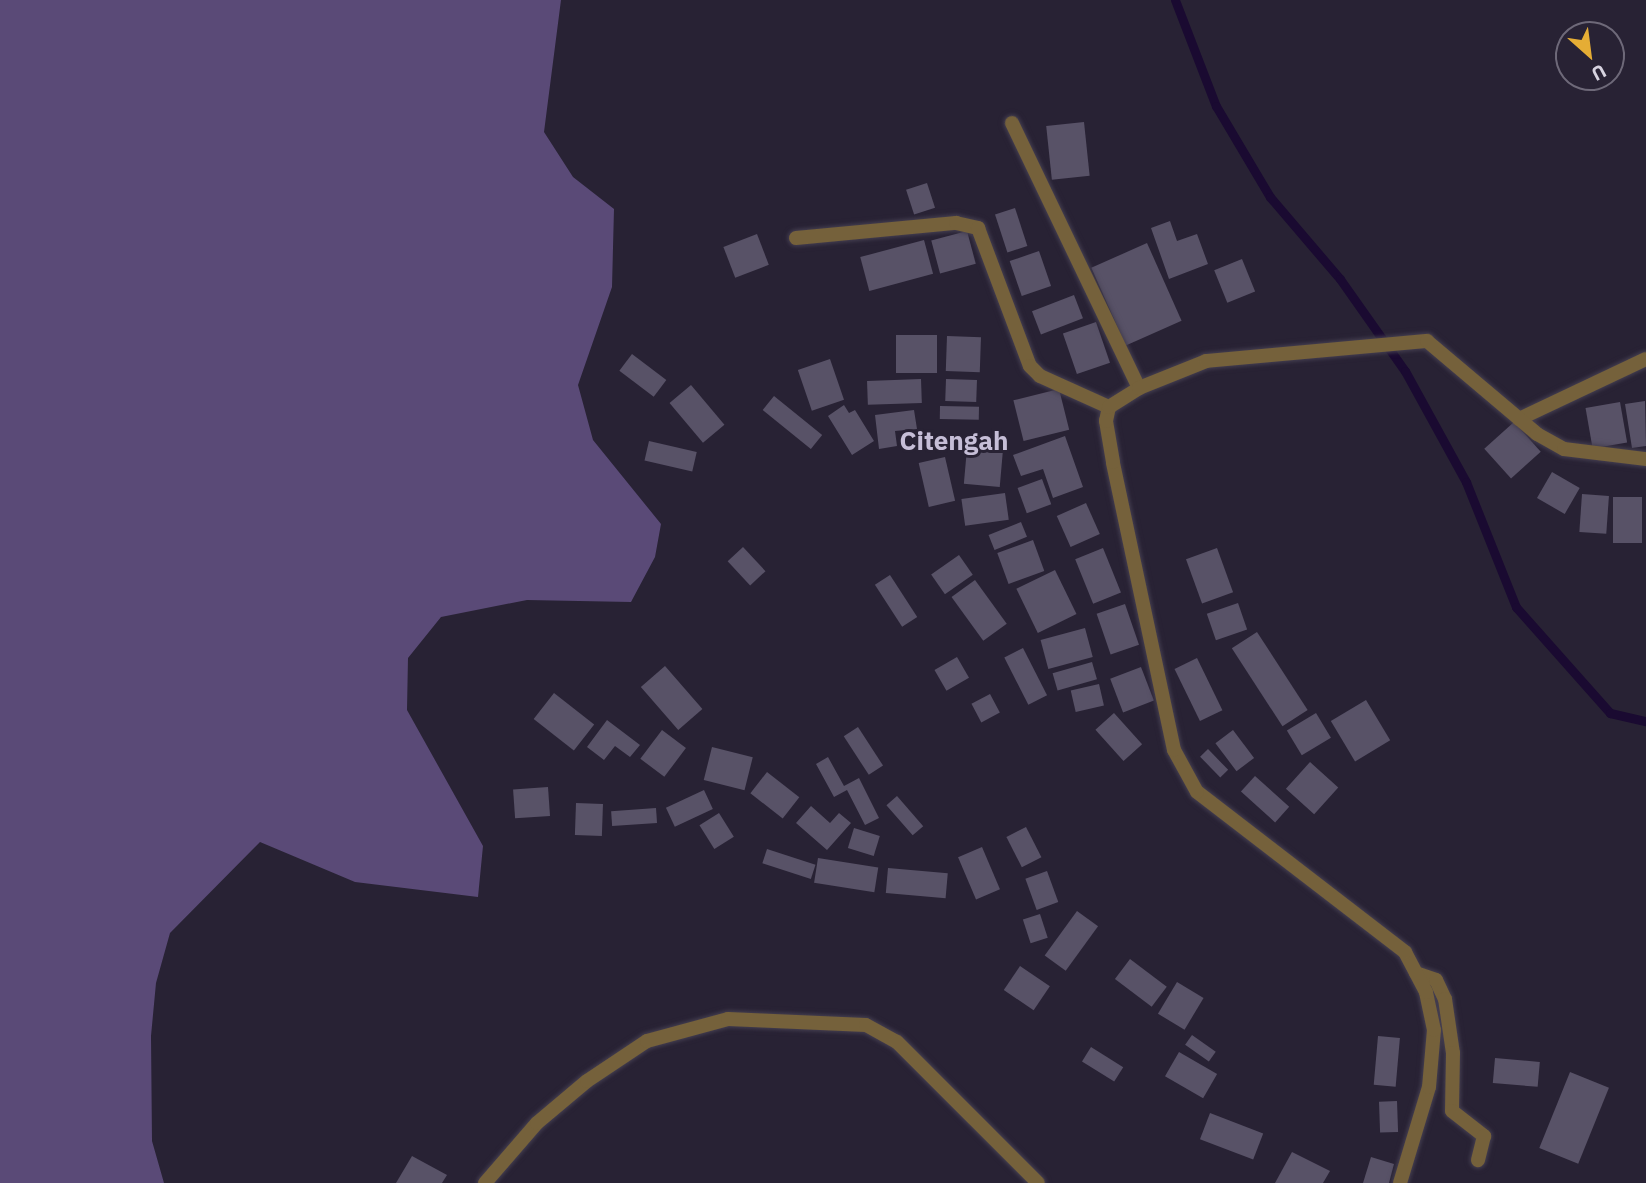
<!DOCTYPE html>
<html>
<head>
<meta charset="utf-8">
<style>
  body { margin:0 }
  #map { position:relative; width:1646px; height:1183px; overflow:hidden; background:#282234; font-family:"IBM Plex Sans",sans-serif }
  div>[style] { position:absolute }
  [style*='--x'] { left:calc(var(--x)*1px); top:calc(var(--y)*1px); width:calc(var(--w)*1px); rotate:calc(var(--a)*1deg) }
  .forest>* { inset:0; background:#5a4a77 }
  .stream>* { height:9px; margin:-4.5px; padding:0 4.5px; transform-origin:4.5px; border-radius:4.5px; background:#1a0a31 }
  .building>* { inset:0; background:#585267; transform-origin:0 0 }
  .roads { filter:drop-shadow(0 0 2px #443e50) drop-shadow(0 0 2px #443e50) }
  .minor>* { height:14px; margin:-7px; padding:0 7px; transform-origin:7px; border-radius:7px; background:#75613b }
  .tertiary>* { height:14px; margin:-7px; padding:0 7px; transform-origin:7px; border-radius:7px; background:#75613b }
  span { translate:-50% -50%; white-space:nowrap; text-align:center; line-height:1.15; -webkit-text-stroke:6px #282234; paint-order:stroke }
  .quarter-label { font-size:26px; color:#c6bed7; font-weight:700 }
  .north { position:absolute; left:1555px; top:21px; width:70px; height:70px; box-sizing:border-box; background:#282234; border:2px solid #6e6979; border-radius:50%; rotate:152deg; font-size:19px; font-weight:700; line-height:28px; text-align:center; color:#d7d3e0 }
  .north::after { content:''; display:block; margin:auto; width:24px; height:32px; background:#e5ad35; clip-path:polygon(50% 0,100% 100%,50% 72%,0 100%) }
</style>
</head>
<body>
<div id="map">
  <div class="forest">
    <i style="clip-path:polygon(0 0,561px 0,544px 132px,573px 177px,614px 209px,612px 287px,578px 385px,593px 440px,661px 524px,655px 557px,631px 602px,527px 600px,441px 617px,408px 658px,407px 710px,483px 846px,478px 897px,355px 882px,260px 842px,170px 933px,156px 983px,151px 1036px,152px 1141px,164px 1183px,0 1183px)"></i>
  </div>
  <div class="stream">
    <i style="--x:1175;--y:0;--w:114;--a:68.9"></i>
    <i style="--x:1216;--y:106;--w:106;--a:59.3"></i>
    <i style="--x:1270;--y:197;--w:108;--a:49.5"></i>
    <i style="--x:1340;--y:279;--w:113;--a:54.8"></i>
    <i style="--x:1405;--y:371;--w:127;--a:61.2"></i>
    <i style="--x:1466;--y:482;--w:135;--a:68.2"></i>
    <i style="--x:1516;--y:607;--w:142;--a:48.4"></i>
    <i style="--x:1610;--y:713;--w:37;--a:13"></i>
  </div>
  <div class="building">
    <i style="left:1084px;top:122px;width:54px;height:38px;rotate:84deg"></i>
    <i style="left:927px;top:183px;width:26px;height:22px;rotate:72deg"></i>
    <i style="left:1015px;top:208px;width:40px;height:21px;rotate:72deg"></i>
    <i style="clip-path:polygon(1170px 221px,1177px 241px,1197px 234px,1208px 264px,1169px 279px,1151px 228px)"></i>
    <i style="left:967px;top:231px;width:34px;height:37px;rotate:75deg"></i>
    <i style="left:757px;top:234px;width:33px;height:36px;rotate:69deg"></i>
    <i style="left:924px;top:240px;width:35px;height:66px;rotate:75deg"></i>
    <i style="left:1147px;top:243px;width:85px;height:61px;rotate:66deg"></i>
    <i style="left:1039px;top:251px;width:37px;height:31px;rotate:71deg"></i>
    <i style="left:1242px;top:259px;width:35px;height:30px;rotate:68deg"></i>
    <i style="left:1074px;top:295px;width:25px;height:45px;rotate:69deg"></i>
    <i style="left:1096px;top:322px;width:43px;height:35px;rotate:71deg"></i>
    <i style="left:937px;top:335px;width:38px;height:41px;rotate:90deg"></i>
    <i style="left:947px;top:336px;width:34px;height:35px;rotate:2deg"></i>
    <i style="left:632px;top:354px;width:43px;height:21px;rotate:37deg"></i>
    <i style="left:830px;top:359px;width:43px;height:34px;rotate:71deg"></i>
    <i style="left:921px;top:379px;width:24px;height:54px;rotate:88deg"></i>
    <i style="left:946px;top:379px;width:31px;height:22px;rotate:2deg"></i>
    <i style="left:691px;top:385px;width:52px;height:28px;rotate:50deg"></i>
    <i style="left:1059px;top:389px;width:42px;height:47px;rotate:76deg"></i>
    <i style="left:774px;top:396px;width:62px;height:18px;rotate:39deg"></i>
    <i style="clip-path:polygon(1645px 401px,1646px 446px,1632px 448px,1625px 404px)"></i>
    <i style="left:1620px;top:402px;width:41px;height:35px;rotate:80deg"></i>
    <i style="clip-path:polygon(844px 405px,849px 413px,855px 410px,874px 441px,852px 455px,828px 416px)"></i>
    <i style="left:940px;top:406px;width:39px;height:13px;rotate:1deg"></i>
    <i style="clip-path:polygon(914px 410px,917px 429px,895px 431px,897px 446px,879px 449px,875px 415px)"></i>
    <i style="left:1514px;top:422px;width:40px;height:40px;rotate:48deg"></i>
    <i style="clip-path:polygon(1065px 436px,1083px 487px,1053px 498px,1043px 469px,1021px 476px,1013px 455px)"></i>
    <i style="left:649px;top:441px;width:49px;height:20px;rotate:13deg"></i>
    <i style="left:967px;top:448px;width:36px;height:36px;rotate:5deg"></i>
    <i style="left:945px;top:457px;width:45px;height:27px;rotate:77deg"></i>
    <i style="left:1552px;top:472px;width:32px;height:30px;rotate:30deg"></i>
    <i style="left:1042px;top:479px;width:27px;height:26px;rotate:70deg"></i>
    <i style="left:1005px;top:493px;width:27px;height:44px;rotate:82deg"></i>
    <i style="left:1582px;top:494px;width:27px;height:38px;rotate:4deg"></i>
    <i style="left:1613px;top:497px;width:29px;height:46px"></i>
    <i style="left:1086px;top:503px;width:34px;height:32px;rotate:66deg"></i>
    <i style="left:1021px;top:522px;width:16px;height:35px;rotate:68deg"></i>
    <i style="left:1033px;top:540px;width:33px;height:38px;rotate:70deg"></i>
    <i style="left:743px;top:547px;width:33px;height:21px;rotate:47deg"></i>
    <i style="left:1103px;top:548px;width:48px;height:30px;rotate:68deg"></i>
    <i style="left:1217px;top:548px;width:47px;height:33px;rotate:70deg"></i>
    <i style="left:959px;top:555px;width:24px;height:34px;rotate:55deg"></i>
    <i style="left:1055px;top:570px;width:49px;height:43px;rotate:64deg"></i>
    <i style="left:890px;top:575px;width:50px;height:18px;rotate:57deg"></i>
    <i style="left:975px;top:580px;width:54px;height:29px;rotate:54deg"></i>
    <i style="left:1238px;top:603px;width:28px;height:33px;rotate:71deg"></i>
    <i style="left:1125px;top:604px;width:43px;height:30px;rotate:71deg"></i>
    <i style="left:1085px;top:628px;width:30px;height:46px;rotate:75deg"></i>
    <i style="left:1257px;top:632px;width:93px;height:30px;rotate:57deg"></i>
    <i style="left:1023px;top:648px;width:53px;height:21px;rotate:63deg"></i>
    <i style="left:957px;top:657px;width:24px;height:26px;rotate:60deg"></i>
    <i style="left:1197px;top:658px;width:58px;height:25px;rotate:64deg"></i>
    <i style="left:1092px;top:662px;width:18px;height:41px;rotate:74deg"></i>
    <i style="left:665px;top:666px;width:57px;height:32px;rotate:49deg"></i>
    <i style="left:1141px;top:667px;width:36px;height:33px;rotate:69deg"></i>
    <i style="left:1099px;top:684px;width:22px;height:29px;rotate:77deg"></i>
    <i style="left:554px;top:693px;width:51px;height:33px;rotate:38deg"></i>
    <i style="left:990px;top:694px;width:21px;height:21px;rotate:62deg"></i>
    <i style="left:1366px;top:700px;width:47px;height:41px;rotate:59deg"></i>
    <i style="left:1114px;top:713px;width:42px;height:25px;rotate:48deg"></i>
    <i style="left:1316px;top:713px;width:29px;height:34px;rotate:59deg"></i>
    <i style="clip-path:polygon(607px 720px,640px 745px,630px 757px,615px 746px,604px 760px,587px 747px)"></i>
    <i style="left:858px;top:727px;width:46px;height:17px;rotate:57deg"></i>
    <i style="left:662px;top:730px;width:30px;height:36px;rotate:37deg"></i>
    <i style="left:1233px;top:730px;width:35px;height:22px;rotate:53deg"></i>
    <i style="left:712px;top:747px;width:42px;height:34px;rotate:14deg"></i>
    <i style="left:1208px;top:749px;width:29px;height:11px;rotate:46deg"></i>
    <i style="clip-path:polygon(828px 757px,844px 786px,859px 778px,879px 818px,865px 825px,847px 790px,834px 797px,816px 764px)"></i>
    <i style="left:1310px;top:762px;width:38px;height:36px;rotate:42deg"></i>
    <i style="left:767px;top:772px;width:41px;height:27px;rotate:38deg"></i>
    <i style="left:1255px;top:776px;width:46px;height:21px;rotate:42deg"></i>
    <i style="left:548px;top:787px;width:29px;height:35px;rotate:86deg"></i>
    <i style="left:704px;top:790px;width:21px;height:42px;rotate:65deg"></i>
    <i style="left:897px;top:796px;width:40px;height:14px;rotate:49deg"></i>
    <i style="left:576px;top:803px;width:27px;height:32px;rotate:2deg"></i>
    <i style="clip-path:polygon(811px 806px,830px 823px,839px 813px,851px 823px,827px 850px,796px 823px)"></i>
    <i style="left:656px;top:808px;width:15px;height:45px;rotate:86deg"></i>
    <i style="left:719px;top:813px;width:28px;height:23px;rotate:58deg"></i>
    <i style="left:1026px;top:827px;width:34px;height:22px;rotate:63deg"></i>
    <i style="left:854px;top:828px;width:27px;height:21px;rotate:17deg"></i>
    <i style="left:982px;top:847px;width:46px;height:26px;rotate:67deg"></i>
    <i style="left:767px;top:849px;width:51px;height:15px;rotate:18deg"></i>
    <i style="left:818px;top:858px;width:61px;height:25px;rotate:9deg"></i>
    <i style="left:888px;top:868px;width:60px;height:25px;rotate:5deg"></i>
    <i style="left:1047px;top:871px;width:33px;height:23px;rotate:70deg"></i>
    <i style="left:1077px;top:911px;width:26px;height:55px;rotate:36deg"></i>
    <i style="left:1040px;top:914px;width:25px;height:18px;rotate:72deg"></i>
    <i style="left:1130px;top:959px;width:46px;height:25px;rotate:37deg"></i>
    <i style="left:1020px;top:966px;width:36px;height:29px;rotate:34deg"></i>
    <i style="left:1177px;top:982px;width:31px;height:37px;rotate:31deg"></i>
    <i style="left:1192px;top:1035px;width:29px;height:12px;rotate:35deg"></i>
    <i style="left:1378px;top:1036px;width:22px;height:49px;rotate:5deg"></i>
    <i style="left:1091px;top:1047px;width:38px;height:17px;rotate:32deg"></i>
    <i style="left:1179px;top:1052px;width:44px;height:28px;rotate:30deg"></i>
    <i style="left:1495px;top:1058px;width:45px;height:25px;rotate:5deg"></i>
    <i style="left:1570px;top:1072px;width:42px;height:82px;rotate:22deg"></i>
    <i style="left:1397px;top:1101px;width:31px;height:18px;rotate:88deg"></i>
    <i style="left:1210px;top:1113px;width:57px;height:28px;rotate:21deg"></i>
    <i style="clip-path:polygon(1292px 1152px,1330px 1171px,1323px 1183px,1275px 1183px)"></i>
    <i style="clip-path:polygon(412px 1156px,447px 1175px,442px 1183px,396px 1183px)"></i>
    <i style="clip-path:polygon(1371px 1157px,1394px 1164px,1389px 1183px,1363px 1183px)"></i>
  </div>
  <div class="roads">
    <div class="minor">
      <i style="--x:1012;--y:123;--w:294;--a:64.4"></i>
      <i style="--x:796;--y:238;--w:161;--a:-5.4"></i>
      <i style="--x:956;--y:223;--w:23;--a:13"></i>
      <i style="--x:978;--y:228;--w:147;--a:69.4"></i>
      <i style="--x:1030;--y:366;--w:14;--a:45"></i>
      <i style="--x:1040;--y:376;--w:76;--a:24.2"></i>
      <i style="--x:1519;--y:419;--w:140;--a:-25.3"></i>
      <i style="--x:1416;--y:973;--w:21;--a:19"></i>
      <i style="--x:1436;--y:980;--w:21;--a:65"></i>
      <i style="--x:1445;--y:999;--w:55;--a:81.6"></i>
      <i style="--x:1453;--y:1053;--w:58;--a:91"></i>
      <i style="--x:1452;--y:1111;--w:41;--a:38"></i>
      <i style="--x:1484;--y:1136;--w:25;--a:104"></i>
    </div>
    <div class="tertiary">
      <i style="--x:485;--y:1183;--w:79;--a:-49.1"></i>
      <i style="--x:537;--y:1123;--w:65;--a:-40"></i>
      <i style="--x:587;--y:1081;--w:72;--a:-33.7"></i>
      <i style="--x:647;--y:1041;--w:84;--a:-15.2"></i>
      <i style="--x:728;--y:1019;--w:138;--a:2.5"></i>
      <i style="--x:866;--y:1025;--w:35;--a:29"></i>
      <i style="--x:897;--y:1042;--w:199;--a:45"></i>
      <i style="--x:1400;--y:1183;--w:100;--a:-73.2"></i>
      <i style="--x:1429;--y:1087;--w:57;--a:-85"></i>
      <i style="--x:1434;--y:1030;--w:39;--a:-102"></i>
      <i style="--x:1426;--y:992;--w:45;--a:-117.7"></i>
      <i style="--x:1405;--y:952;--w:262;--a:-142.4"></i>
      <i style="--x:1197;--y:792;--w:48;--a:-118.7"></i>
      <i style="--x:1174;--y:750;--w:294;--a:-102"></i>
      <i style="--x:1113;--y:462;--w:42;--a:-99.7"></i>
      <i style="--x:1106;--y:421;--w:14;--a:-78"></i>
      <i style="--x:1109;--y:407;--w:36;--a:-32"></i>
      <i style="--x:1139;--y:388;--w:72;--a:-21.9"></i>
      <i style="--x:1206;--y:361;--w:222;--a:-5.2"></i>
      <i style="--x:1427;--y:341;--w:144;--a:40.2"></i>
      <i style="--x:1537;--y:434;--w:31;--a:29"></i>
      <i style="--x:1564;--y:449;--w:83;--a:7"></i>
    </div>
  </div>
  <div class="quarter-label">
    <span style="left:954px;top:441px">Citengah</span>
  </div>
  <div class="north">U</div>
</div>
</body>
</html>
